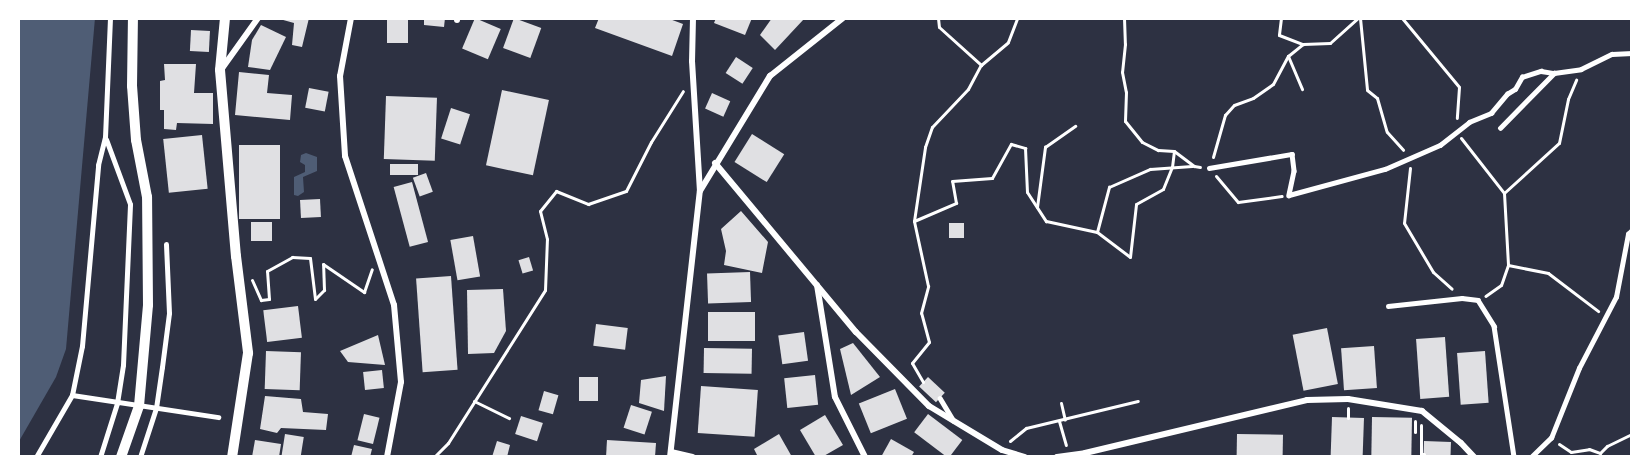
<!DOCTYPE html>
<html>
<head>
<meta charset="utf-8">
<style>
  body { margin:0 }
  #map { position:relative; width:1650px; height:475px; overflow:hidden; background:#2d3142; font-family:"Golos Text",sans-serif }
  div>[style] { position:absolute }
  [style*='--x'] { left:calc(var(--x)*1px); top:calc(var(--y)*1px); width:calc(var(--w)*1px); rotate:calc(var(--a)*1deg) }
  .water>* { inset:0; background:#4f5d75 }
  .building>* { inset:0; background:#e0e0e3; transform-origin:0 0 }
  .path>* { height:3px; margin:-1.5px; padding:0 1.5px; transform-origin:1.5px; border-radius:1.5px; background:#fff }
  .service>* { height:4.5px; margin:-2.25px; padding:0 2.25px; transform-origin:2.25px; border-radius:2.25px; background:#fff }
  .pedestrian>* { height:5px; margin:-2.5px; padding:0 2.5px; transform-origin:2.5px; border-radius:2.5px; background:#fff }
  .minor>* { height:6px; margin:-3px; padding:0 3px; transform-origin:3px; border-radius:3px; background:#fff }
  .tertiary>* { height:10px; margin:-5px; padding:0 5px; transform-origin:5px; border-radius:5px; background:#fff }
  span { translate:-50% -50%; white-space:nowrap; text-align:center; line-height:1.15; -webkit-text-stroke:6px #fff; paint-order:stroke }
  .frame { position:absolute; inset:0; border:20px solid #fff; pointer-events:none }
</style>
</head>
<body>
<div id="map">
  <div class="water">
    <i style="clip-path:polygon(18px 18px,95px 18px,66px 349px,56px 377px,18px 443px)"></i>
    <i style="clip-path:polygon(306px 153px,317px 157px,317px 171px,303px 177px,304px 192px,298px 196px,294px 195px,294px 177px,305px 172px,305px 165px,300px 162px,301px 155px)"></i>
  </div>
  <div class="building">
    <i style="clip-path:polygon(276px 18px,309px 18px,302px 47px,292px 45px,294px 23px)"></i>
    <i style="left:387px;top:18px;width:21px;height:25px"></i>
    <i style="clip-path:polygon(424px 18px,445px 18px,444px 27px,424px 25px)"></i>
    <i style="left:475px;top:18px;width:28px;height:33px;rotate:23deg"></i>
    <i style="left:514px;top:18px;width:29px;height:32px;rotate:20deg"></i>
    <i style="clip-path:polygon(599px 18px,667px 18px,683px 24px,672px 56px,595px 28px)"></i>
    <i style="clip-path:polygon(716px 18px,752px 18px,745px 35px,714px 23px)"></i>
    <i style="clip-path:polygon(772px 18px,802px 18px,804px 19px,775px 50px,760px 35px)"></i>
    <i style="clip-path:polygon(261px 25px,286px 37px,270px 70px,248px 67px,252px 40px)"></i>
    <i style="left:191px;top:30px;width:19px;height:21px;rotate:3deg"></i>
    <i style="left:736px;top:57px;width:20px;height:19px;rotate:33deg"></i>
    <i style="clip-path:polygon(164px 64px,196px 64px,194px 93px,213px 93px,213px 124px,177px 123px,176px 130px,164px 129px,164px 110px,160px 110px,160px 81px,165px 80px)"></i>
    <i style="clip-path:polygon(239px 72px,269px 75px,267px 93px,292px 95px,290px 120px,235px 115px)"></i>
    <i style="left:309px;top:88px;width:20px;height:20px;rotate:11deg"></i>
    <i style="left:502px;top:90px;width:48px;height:77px;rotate:12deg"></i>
    <i style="left:712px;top:93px;width:20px;height:17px;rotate:24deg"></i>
    <i style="left:386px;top:96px;width:51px;height:63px;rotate:2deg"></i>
    <i style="left:451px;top:108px;width:20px;height:32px;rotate:18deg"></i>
    <i style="left:752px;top:134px;width:38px;height:33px;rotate:32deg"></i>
    <i style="left:202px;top:135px;width:54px;height:39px;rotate:84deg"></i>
    <i style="left:239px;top:145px;width:41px;height:74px"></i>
    <i style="left:418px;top:164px;width:11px;height:28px;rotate:90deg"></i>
    <i style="left:426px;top:173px;width:20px;height:14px;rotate:70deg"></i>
    <i style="left:412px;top:182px;width:62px;height:19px;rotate:75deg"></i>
    <i style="left:320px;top:199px;width:18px;height:20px;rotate:87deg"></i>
    <i style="clip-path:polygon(741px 211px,768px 242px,762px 273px,724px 265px,726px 251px,721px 229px)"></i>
    <i style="left:272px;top:222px;width:19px;height:21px;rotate:90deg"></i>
    <i style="left:949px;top:223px;width:15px;height:15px"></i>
    <i style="left:473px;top:236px;width:41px;height:23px;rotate:80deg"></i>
    <i style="left:529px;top:257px;width:14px;height:11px;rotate:73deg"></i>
    <i style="left:750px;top:272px;width:30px;height:43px;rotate:88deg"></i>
    <i style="left:451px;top:276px;width:94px;height:35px;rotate:86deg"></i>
    <i style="clip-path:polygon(503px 289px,506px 331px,494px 353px,468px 354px,467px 290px)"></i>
    <i style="left:298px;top:306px;width:32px;height:35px;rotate:83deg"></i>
    <i style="left:708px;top:312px;width:47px;height:29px"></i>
    <i style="left:596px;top:324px;width:32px;height:22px;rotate:7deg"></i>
    <i style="left:1327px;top:328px;width:57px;height:35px;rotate:79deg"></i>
    <i style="left:804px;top:332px;width:29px;height:26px;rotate:82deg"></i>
    <i style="clip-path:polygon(378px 335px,385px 365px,348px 362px,340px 351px)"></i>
    <i style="left:1445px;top:337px;width:60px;height:29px;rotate:86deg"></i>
    <i style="clip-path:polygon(853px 343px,880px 377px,851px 395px,840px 349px)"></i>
    <i style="left:1374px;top:346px;width:42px;height:33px;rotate:86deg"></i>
    <i style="left:704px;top:348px;width:48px;height:25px;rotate:1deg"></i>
    <i style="left:266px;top:351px;width:35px;height:38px;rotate:2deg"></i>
    <i style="left:1485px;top:351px;width:52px;height:28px;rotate:86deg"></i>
    <i style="left:382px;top:370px;width:18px;height:19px;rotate:84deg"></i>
    <i style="left:815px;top:375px;width:30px;height:31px;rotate:84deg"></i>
    <i style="clip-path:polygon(666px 376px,664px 411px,639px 403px,641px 380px)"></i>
    <i style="left:598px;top:377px;width:24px;height:19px;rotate:90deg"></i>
    <i style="left:928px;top:377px;width:23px;height:13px;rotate:43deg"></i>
    <i style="left:701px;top:386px;width:57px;height:47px;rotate:4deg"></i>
    <i style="left:895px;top:389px;width:32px;height:39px;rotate:68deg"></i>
    <i style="left:544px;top:391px;width:15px;height:20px;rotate:16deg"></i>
    <i style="clip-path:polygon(265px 396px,301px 399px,303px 412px,328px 414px,326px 430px,281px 428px,277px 433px,260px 429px)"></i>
    <i style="left:631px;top:405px;width:22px;height:24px;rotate:18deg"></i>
    <i style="left:364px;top:414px;width:16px;height:27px;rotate:14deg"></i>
    <i style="left:928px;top:414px;width:43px;height:23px;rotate:37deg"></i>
    <i style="clip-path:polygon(825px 415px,843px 445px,822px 457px,816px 457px,800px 430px)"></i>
    <i style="left:521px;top:416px;width:23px;height:19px;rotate:18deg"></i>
    <i style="left:1332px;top:417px;width:32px;height:40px;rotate:2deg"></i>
    <i style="left:1372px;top:417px;width:40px;height:40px;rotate:1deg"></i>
    <i style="left:285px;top:434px;width:19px;height:22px;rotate:9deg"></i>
    <i style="clip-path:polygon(779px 434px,792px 457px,758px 457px,754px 449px)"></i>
    <i style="left:1237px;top:434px;width:46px;height:23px;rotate:1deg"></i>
    <i style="clip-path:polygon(891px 439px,914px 452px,911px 457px,881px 457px)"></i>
    <i style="clip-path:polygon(255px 440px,281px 444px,279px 457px,252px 457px)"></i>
    <i style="clip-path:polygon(607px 440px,656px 443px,655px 457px,606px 457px)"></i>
    <i style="clip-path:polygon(497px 441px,510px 445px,507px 457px,492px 457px)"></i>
    <i style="left:1424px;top:441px;width:27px;height:16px;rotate:2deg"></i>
    <i style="clip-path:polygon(354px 445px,372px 449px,370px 457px,351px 457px)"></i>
  </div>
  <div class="path">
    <i style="--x:938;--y:18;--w:9;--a:84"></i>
    <i style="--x:939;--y:27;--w:57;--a:42.1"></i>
    <i style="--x:1124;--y:18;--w:26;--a:88"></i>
    <i style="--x:1125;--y:44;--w:28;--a:96"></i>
    <i style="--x:1122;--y:72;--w:20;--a:79"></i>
    <i style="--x:1126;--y:92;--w:29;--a:92"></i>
    <i style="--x:1125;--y:121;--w:27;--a:51"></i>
    <i style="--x:1142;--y:142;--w:18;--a:27"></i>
    <i style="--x:1158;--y:150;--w:16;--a:4"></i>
    <i style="--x:1174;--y:151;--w:25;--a:37"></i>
    <i style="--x:1194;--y:166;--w:6;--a:9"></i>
    <i style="--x:1281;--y:18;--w:17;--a:97"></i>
    <i style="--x:1279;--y:35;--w:26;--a:21"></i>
    <i style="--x:1303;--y:44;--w:27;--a:-2"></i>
    <i style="--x:1330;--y:43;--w:38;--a:-42"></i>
    <i style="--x:1360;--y:18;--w:72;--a:84.4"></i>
    <i style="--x:1367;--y:90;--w:13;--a:39"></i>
    <i style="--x:1377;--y:98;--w:35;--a:74"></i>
    <i style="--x:1387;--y:132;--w:24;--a:48"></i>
    <i style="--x:1402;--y:18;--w:89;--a:50.4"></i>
    <i style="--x:1459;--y:87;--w:31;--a:94"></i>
    <i style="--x:1473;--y:18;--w:22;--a:0"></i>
    <i style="--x:1288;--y:56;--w:36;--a:67"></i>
    <i style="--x:1461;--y:138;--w:70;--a:52"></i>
    <i style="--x:1504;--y:193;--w:72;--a:86.8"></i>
    <i style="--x:1508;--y:265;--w:21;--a:109"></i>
    <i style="--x:1501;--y:285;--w:19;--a:145"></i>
    <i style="--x:1213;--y:157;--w:44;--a:-74.1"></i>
    <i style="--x:1225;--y:115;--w:13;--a:-48"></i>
    <i style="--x:1234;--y:105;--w:20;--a:-20"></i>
    <i style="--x:1253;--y:98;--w:24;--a:-35"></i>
    <i style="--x:1273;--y:84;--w:32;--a:-62"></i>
    <i style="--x:1288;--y:56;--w:19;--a:-39"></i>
    <i style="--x:1410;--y:168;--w:55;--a:96.2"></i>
    <i style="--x:1404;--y:223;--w:57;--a:59.4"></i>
    <i style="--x:1433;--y:272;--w:25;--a:42"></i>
    <i style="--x:1216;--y:176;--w:34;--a:50"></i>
    <i style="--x:1238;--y:202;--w:44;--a:-7.8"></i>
    <i style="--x:1504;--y:193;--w:74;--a:-42.3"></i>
    <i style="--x:1559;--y:143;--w:45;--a:-78.4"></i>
    <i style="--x:1568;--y:99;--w:21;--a:-67"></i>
    <i style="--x:1037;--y:207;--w:61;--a:-82.4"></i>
    <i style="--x:1045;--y:147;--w:37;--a:-35"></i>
    <i style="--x:914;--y:221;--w:46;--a:-23.2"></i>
    <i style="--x:956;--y:203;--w:22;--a:-100"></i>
    <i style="--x:952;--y:181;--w:40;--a:-4.3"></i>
    <i style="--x:992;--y:178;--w:39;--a:-61"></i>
    <i style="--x:1011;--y:144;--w:15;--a:16"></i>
    <i style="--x:1025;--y:148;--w:44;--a:87.4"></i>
    <i style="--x:1027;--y:192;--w:35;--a:57"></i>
    <i style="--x:1046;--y:221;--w:52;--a:12.2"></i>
    <i style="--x:1097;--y:232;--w:41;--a:37.1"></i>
    <i style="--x:1130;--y:257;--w:53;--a:-83.5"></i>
    <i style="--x:1136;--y:204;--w:31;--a:-29"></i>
    <i style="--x:1163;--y:189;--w:24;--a:-68"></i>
    <i style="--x:1172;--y:167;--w:16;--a:-83"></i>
    <i style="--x:1097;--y:232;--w:47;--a:-75.1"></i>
    <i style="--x:1109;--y:187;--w:45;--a:-23.7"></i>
    <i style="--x:1150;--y:169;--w:42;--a:-4.1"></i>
    <i style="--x:1508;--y:265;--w:41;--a:11.3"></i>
    <i style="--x:1548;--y:273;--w:63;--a:37.2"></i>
    <i style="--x:252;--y:280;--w:22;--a:66"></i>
    <i style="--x:261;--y:300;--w:8;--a:-7"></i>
    <i style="--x:269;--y:299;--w:28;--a:-94"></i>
    <i style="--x:267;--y:271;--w:29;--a:-29"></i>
    <i style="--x:292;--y:257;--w:18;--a:3"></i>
    <i style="--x:310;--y:258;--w:41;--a:83"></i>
    <i style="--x:315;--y:299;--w:13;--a:-45"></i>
    <i style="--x:324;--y:290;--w:26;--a:-92"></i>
    <i style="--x:323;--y:264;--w:50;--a:34.3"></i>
    <i style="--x:364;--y:292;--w:24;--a:-71"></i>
    <i style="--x:923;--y:382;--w:22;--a:-120"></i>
    <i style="--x:912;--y:363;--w:27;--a:-51"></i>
    <i style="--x:929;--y:342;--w:30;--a:-105"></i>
    <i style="--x:921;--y:313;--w:28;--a:-75"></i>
    <i style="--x:928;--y:286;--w:66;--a:-102.2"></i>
    <i style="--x:914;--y:221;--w:75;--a:-81.5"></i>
    <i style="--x:925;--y:147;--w:21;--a:-71"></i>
    <i style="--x:932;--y:127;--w:52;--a:-46.5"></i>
    <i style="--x:968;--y:89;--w:27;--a:-62"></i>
    <i style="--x:981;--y:65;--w:35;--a:-40"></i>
    <i style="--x:1008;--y:42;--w:26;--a:-69"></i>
    <i style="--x:474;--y:401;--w:39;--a:26"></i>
    <i style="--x:1061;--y:403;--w:17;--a:77"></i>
    <i style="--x:1348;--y:418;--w:10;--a:-90"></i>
    <i style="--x:1059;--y:421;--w:25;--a:74"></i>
    <i style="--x:1421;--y:425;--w:29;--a:90"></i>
    <i style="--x:1421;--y:454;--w:3;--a:0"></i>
    <i style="--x:1415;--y:432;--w:11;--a:-90"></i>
    <i style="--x:1010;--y:441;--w:21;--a:-39"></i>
    <i style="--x:1026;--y:428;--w:115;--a:-13.6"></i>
    <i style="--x:1559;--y:444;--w:14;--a:34"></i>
    <i style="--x:1571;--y:452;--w:18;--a:-9"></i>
    <i style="--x:1589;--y:449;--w:12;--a:20"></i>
    <i style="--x:1600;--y:453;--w:10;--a:-45"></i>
    <i style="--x:1607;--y:446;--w:28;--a:-26"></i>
    <i style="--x:434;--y:457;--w:20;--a:-45"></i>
    <i style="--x:448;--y:443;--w:181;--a:-57.6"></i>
    <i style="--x:545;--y:290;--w:51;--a:-87.8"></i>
    <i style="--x:547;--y:239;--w:29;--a:-104"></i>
    <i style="--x:540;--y:211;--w:26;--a:-51"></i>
    <i style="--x:556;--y:191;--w:35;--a:22"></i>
    <i style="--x:588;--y:204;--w:40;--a:-18.9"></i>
    <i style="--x:626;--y:191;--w:55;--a:-63"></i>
    <i style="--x:651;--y:142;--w:60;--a:-57.9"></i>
  </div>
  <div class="service">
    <i style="--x:1500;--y:128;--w:77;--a:-45.5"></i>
    <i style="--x:1554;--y:73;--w:27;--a:-8"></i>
    <i style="--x:1581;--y:69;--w:34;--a:-26"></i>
    <i style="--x:1612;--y:54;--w:20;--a:-3"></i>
    <i style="--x:1209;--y:168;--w:84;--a:-9.6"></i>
    <i style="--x:1292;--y:154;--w:17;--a:83"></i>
    <i style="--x:1294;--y:171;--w:25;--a:102"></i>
    <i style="--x:1289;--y:195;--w:99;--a:-15.2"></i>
    <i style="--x:1385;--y:169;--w:60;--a:-23.6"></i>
    <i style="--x:1440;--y:145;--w:37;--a:-38"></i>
    <i style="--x:1469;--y:122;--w:24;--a:-22"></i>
    <i style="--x:1491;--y:113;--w:25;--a:-50"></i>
    <i style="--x:1507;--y:94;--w:9;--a:-32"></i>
    <i style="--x:1515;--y:89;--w:14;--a:-60"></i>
    <i style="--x:1522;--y:77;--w:20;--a:-18"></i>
    <i style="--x:1541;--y:71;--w:13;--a:9"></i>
    <i style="--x:1388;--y:306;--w:74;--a:-6.2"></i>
    <i style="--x:1462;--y:298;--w:16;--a:7"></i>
    <i style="--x:1478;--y:300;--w:31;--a:58"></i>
    <i style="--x:1494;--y:326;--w:133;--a:81.3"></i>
    <i style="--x:940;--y:398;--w:26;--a:59"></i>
    <i style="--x:1531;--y:457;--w:28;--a:-44"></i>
    <i style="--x:1551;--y:438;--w:75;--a:-68.2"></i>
    <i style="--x:1579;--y:368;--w:80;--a:-62.5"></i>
    <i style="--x:1616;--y:297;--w:64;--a:-79.2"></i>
    <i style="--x:1628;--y:234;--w:6;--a:-45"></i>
  </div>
  <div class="pedestrian">
    <i style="--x:72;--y:395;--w:148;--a:8.6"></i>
    <i style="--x:36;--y:457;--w:72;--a:-59.9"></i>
    <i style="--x:72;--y:395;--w:50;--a:-78.5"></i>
    <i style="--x:82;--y:346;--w:182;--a:-84.9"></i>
    <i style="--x:98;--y:165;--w:29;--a:-76"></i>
    <i style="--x:105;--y:137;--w:119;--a:-87.6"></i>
    <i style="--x:100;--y:457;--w:57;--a:-72.5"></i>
    <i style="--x:117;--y:403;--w:38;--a:-81"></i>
    <i style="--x:123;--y:365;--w:161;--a:-87.5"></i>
    <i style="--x:130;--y:204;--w:69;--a:-110.3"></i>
    <i style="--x:140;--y:457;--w:52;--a:-71.9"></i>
    <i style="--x:156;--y:408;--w:41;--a:-81.7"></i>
    <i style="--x:162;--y:367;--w:54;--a:-82.6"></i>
    <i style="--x:169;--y:313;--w:69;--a:-92.5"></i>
  </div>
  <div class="minor">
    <i style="--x:351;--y:18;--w:59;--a:100.7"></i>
    <i style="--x:340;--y:76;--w:80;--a:86.4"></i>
    <i style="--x:345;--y:156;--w:157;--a:71.8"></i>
    <i style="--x:394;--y:305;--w:77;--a:84.8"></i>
    <i style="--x:401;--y:382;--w:76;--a:100.6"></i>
    <i style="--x:693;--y:18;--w:43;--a:91.3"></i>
    <i style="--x:692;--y:61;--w:129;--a:86.5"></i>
    <i style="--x:457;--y:20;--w:2;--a:-90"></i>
    <i style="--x:223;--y:67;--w:60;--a:-54.5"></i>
    <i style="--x:715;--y:163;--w:220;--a:50.2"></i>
    <i style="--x:856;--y:332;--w:104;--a:45.4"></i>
    <i style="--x:929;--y:406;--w:85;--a:31.1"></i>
    <i style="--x:1002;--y:450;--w:24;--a:17"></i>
    <i style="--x:817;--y:285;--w:113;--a:80.9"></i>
    <i style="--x:835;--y:397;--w:67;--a:63.4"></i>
    <i style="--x:671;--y:452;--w:22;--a:13"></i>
    <i style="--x:670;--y:457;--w:268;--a:-83.6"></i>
    <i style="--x:700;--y:191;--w:135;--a:-58.7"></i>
    <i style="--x:770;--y:76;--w:93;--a:-38.5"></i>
    <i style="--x:1057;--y:457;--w:28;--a:-8"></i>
    <i style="--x:1085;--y:453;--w:228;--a:-13.4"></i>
    <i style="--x:1307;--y:400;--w:41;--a:-1.4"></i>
    <i style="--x:1348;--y:399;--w:75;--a:9.2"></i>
    <i style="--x:1422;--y:411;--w:50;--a:39.4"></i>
    <i style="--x:1461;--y:443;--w:19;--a:47"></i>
  </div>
  <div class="tertiary">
    <i style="--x:225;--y:18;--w:52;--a:95.5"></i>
    <i style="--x:220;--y:70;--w:187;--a:85.1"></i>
    <i style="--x:236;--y:256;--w:98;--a:82.9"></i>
    <i style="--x:248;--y:353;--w:105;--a:98.7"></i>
    <i style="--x:121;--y:457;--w:54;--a:-70.6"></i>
    <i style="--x:139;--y:406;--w:101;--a:-84.9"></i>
    <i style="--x:148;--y:305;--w:108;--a:-90.5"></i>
    <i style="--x:147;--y:197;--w:58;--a:-100.9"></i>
    <i style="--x:136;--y:140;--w:54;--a:-94.2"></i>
    <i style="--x:132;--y:86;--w:68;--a:-89.2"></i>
  </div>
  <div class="frame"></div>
</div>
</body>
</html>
